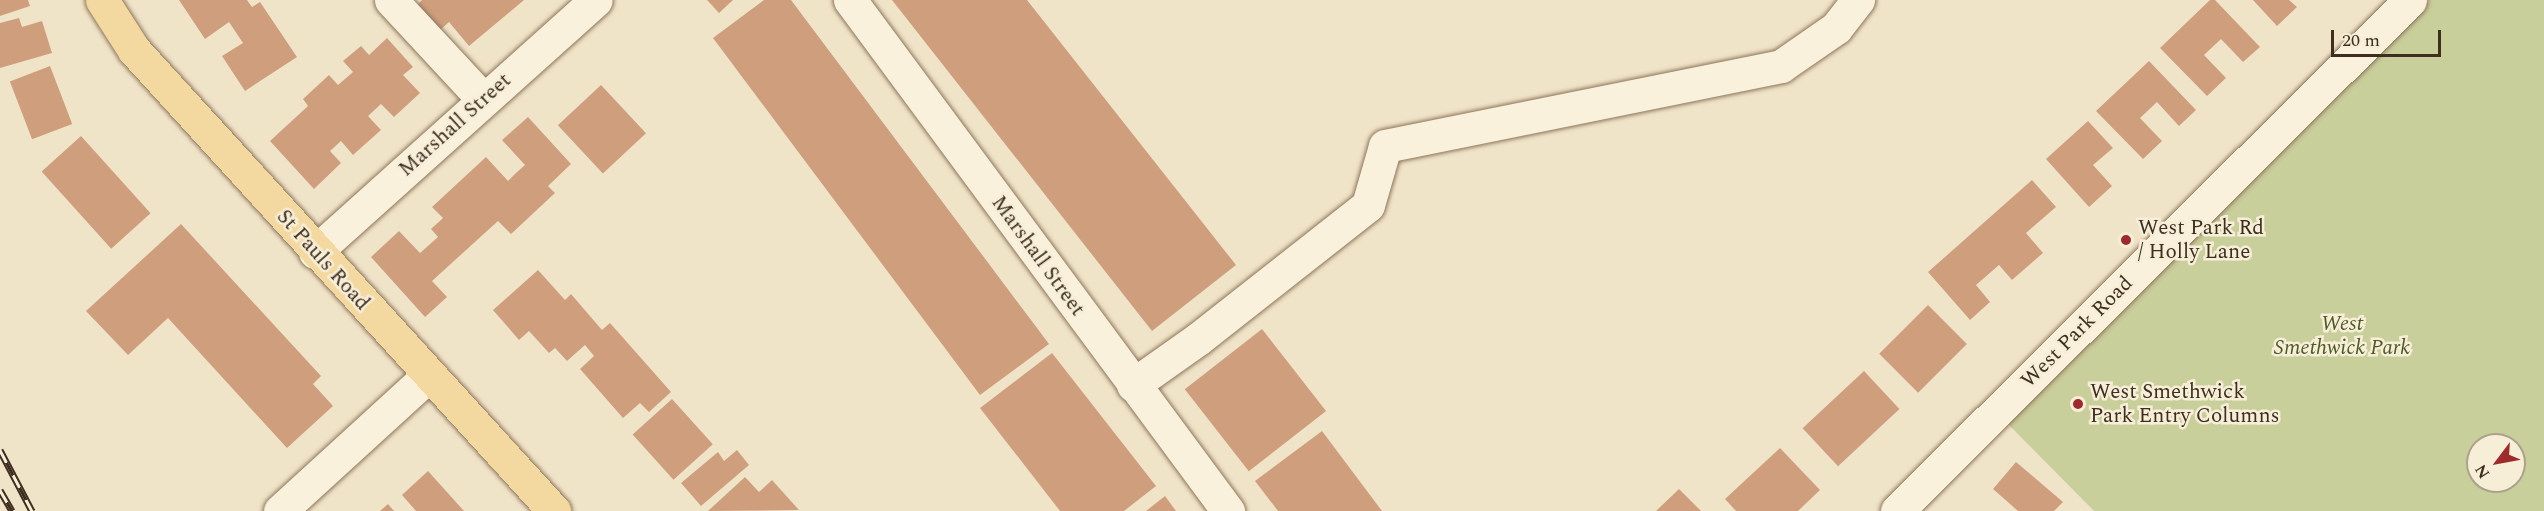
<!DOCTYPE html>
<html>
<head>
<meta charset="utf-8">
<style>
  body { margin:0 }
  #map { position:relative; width:2544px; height:511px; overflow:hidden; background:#f0e4c8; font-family:Spectral,serif }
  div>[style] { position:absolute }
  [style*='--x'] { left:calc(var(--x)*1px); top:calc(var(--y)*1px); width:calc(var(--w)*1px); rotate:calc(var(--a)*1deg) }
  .green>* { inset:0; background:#c9cf9b }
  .building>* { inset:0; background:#cf9f7d; transform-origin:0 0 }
  .roads { filter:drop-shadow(0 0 2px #8d765c) drop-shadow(0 0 2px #8d765c) }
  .minor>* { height:33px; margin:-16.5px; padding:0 16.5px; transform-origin:16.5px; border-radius:16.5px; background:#faf1dc }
  .major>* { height:33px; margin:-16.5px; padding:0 16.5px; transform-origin:16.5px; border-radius:16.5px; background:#f3d9a0 }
  .rail>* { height:7px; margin-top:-3.5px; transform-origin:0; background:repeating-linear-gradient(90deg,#f7eed8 0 14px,#3d2e20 0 28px); box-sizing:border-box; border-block:2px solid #3d2e20 }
  .dots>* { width:16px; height:16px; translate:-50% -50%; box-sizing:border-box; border:3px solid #f7eed8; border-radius:50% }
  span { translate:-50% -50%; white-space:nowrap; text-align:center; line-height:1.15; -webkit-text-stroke:5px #f7eed8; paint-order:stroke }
  .street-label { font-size:21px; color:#3d2e20 }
  .poi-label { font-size:21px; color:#3d2e20 }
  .left { translate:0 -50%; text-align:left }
  .park-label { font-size:21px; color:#4d5a26; font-style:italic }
  .north { position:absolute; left:2466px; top:433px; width:60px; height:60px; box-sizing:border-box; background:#f7eed8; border:2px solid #ada18e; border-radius:50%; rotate:238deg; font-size:16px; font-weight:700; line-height:24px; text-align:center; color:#3d2e20 }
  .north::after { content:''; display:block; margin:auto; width:21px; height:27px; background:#9e2a2b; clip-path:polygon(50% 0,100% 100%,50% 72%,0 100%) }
  .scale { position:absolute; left:2331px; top:30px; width:110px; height:27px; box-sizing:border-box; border:3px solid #3d2e20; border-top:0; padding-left:8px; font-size:18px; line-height:21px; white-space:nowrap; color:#3d2e20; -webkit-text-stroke:4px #f7eed8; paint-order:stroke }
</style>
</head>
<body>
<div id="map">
  <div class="green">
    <i style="clip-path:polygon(evenodd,2429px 0,2544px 0,2544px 511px,2094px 511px,2007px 423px,2429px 0,2478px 445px,2514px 445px,2514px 481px,2478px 481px,2478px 445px)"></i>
  </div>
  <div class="building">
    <i style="clip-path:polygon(0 0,28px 0,30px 6px,0 16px)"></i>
    <i style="clip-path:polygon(179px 0,247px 0,252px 7px,260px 2px,297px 57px,245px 91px,222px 56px,243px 43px,229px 22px,205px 39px)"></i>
    <i style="clip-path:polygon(422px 0,524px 0,469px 46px,449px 22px,439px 31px,417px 5px)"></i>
    <i style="clip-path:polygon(707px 0,733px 0,719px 13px)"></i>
    <i style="clip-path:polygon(764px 0,791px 0,1049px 344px,980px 395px,713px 38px)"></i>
    <i style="clip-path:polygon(892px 0,1027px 0,1236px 265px,1152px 331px)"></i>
    <i style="clip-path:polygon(2210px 0,2215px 0,2260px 47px,2243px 62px,2221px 39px,2204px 55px,2226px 78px,2207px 96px,2160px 48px)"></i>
    <i style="clip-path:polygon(2253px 0,2289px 0,2297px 7px,2277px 26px)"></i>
    <i style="clip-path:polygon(19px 18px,22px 27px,42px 21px,52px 53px,0 68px,0 23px)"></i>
    <i style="clip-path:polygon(387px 38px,413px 67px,403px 75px,420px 93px,394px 117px,381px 104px,368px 116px,381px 130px,353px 155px,341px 141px,330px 151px,341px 163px,314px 189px,270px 141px,308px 106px,303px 99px,329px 75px,338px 85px,353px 72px,343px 61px,361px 46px,369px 55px)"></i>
    <i style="clip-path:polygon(2149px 61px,2196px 110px,2179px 126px,2157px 102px,2140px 118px,2162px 141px,2143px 159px,2096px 111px)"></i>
    <i style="left:50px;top:66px;width:62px;height:43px;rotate:69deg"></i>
    <i style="left:601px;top:85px;width:66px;height:59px;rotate:47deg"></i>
    <i style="clip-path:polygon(528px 117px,571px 164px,548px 186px,555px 193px,511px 234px,498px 221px,432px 281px,447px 297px,425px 317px,371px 257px,399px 231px,420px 253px,438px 237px,431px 229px,443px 218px,432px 207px,486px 157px,508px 181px,516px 173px,525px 165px,502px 140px)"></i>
    <i style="clip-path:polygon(2088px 121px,2113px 148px,2093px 165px,2112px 186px,2089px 207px,2046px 159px)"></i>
    <i style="left:81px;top:136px;width:104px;height:53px;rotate:48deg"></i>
    <i style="clip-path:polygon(2032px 180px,2056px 207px,2026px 233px,2043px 253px,2012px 280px,1999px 265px,1976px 285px,1990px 302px,1970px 320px,1928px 272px)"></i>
    <i style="clip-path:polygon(181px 224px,321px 376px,313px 384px,333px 406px,287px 448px,168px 318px,128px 355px,86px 311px)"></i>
    <i style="clip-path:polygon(538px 270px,565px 300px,571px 294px,602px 330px,610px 323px,671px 392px,649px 412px,640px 403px,623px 418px,580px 369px,594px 356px,585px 345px,567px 361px,555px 348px,549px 353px,529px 331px,519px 340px,493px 310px)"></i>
    <i style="left:1928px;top:305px;width:55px;height:69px;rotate:45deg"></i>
    <i style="left:1262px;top:329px;width:104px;height:98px;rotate:52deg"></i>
    <i style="clip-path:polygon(1052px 353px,1156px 486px,1124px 511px,1060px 511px,980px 408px)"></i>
    <i style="left:1864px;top:371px;width:52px;height:84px;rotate:47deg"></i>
    <i style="left:672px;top:399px;width:61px;height:53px;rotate:48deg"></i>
    <i style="clip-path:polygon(1322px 431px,1382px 511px,1278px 511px,1255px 481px)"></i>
    <i style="clip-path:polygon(1780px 448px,1820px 490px,1798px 511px,1736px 511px,1725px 499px)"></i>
    <i style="clip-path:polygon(737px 450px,749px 465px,701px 506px,681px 483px,718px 452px,724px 461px)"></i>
    <i style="clip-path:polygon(2016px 462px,2063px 502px,2054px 511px,2018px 511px,1993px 489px)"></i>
    <i style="clip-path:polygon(428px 471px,464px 511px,416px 511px,402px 495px)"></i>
    <i style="clip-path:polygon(745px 477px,759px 492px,772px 480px,799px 510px,708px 511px)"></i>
    <i style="clip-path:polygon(1679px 489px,1701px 511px,1656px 511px)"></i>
    <i style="clip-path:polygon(1165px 496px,1176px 511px,1146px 511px)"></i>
    <i style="clip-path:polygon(388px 504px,394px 511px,380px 511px)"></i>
  </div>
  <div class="roads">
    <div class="minor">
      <i style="--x:391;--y:0;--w:135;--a:47.1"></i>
      <i style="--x:850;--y:0;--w:636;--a:53.51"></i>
      <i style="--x:315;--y:252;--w:377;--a:-41.9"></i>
      <i style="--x:1133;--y:385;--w:80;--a:-35.3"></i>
      <i style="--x:1198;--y:339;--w:216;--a:-38.2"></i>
      <i style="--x:1368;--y:205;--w:61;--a:-73.9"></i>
      <i style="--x:1385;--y:146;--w:404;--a:-11.4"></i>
      <i style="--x:1781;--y:66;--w:67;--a:-34.6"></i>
      <i style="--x:1836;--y:28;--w:36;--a:-52"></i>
      <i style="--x:280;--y:511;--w:200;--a:-42.4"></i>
      <i style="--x:1897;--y:511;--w:724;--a:-44.89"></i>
    </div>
    <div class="major">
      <i style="--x:102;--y:0;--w:59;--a:57.4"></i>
      <i style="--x:134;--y:50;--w:624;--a:47.66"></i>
    </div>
  </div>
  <div class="rail">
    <i style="--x:0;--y:450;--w:69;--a:62.3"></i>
    <i style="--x:0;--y:490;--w:24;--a:60"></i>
  </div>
  <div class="dots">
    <i style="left:2126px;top:240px;background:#9e2a2b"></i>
    <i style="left:2078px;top:404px;background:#9e2a2b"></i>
  </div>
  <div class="street-label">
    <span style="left:455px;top:125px;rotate:-42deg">Marshall Street</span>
    <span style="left:1038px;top:256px;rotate:54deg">Marshall Street</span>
    <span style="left:323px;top:260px;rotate:48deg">St Pauls Road</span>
    <span style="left:2077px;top:332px;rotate:-45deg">West Park Road</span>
  </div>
  <div class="poi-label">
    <span class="left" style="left:2138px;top:240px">West Park Rd<br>/ Holly Lane</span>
    <span class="left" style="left:2090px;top:404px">West Smethwick<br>Park Entry Columns</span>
  </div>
  <div class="park-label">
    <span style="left:2342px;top:336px">West<br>Smethwick Park</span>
  </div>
  <div class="north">N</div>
  <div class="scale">20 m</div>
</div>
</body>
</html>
